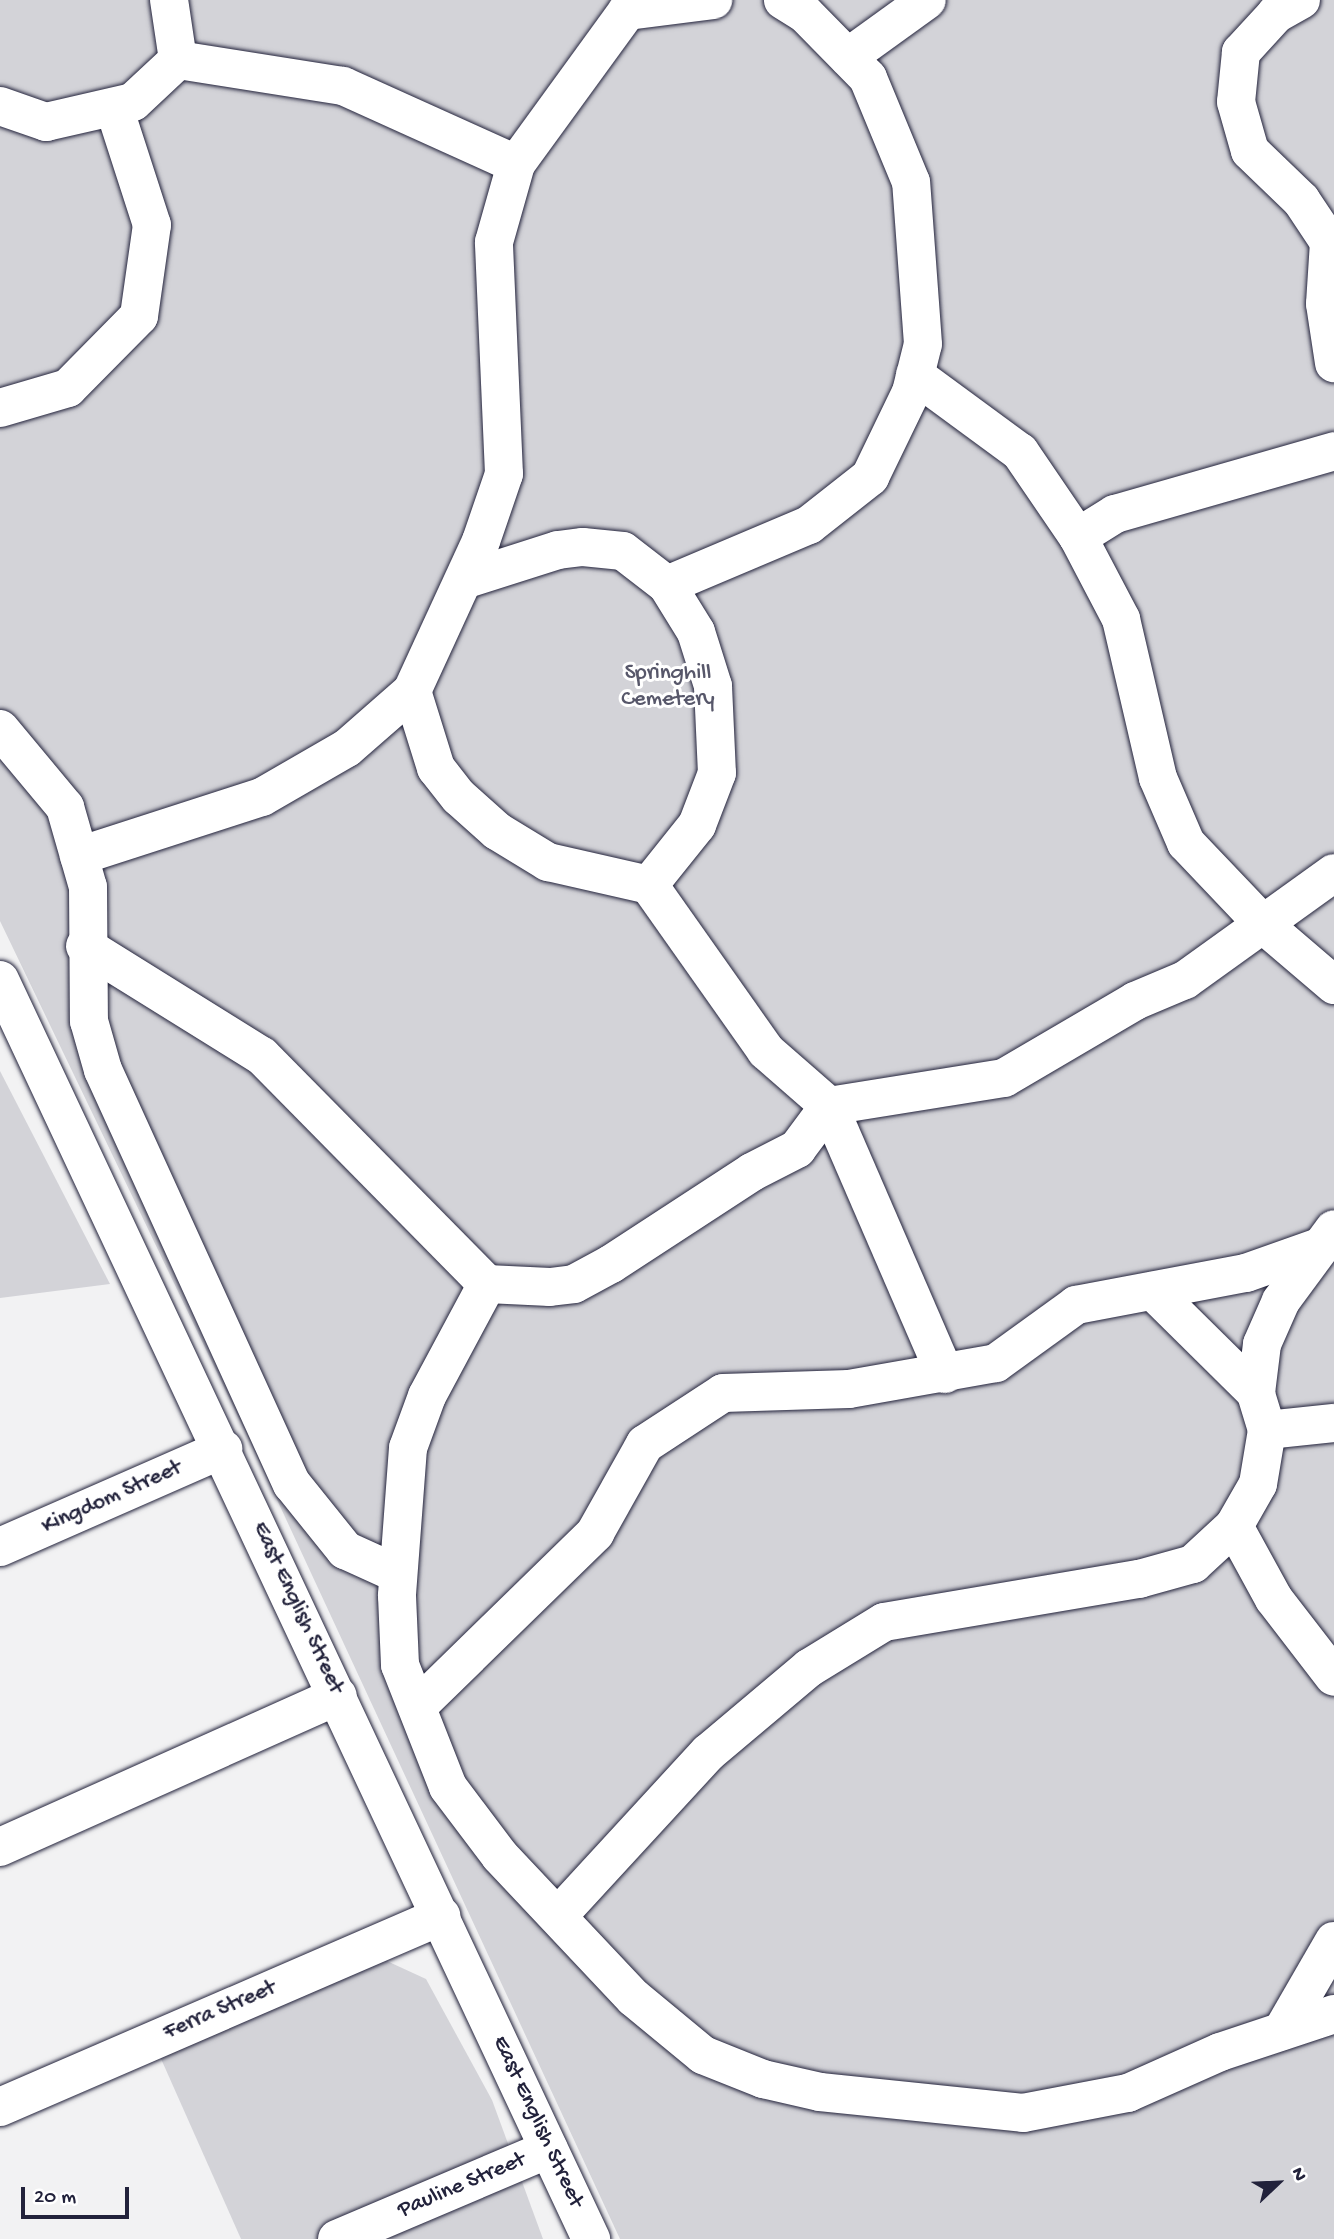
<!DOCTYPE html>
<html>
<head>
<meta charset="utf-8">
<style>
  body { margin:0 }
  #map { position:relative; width:1334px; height:2239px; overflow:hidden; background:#f2f2f3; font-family:"Gochi Hand",sans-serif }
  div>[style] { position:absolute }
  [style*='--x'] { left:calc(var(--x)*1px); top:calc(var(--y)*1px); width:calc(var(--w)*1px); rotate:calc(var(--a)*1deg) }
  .green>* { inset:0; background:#d3d3d8 }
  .roads { filter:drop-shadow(0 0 2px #22223b) drop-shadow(0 0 2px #22223b) }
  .minor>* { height:38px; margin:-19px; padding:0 19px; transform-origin:19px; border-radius:19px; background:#fff }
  span { translate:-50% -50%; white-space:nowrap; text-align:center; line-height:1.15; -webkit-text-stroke:6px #fff; paint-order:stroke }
  .park-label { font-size:23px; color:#57576a }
  .street-label { font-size:23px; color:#22223b }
  .north { position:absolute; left:1243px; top:2148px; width:70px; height:70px; -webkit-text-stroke:5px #fff; paint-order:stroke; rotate:67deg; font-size:19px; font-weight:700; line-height:28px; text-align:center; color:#22223b }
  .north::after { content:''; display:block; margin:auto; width:24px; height:32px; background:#22223b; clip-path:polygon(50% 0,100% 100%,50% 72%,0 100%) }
  .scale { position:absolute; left:21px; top:2187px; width:108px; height:32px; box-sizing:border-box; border:4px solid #22223b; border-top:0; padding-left:9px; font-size:21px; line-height:24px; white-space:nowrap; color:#22223b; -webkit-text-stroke:5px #fff; paint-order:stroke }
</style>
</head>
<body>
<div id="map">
  <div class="green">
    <i style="clip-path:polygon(0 0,1334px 0,1334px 2239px,620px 2239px,247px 1435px,0 921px)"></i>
    <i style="clip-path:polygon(0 1071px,110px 1284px,0 1298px)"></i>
    <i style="clip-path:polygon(376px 1956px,426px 1979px,492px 2100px,543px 2239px,241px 2239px,158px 2052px)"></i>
  </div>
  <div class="roads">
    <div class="minor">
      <i style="--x:1301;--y:0;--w:29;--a:151"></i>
      <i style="--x:1276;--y:14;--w:52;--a:132.6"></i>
      <i style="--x:1241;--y:52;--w:50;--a:95.7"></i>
      <i style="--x:1236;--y:102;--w:51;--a:74.1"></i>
      <i style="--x:1250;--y:151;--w:71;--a:43.9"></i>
      <i style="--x:1301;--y:200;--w:50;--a:56.3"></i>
      <i style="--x:1329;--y:242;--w:62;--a:93.7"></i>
      <i style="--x:1325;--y:304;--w:60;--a:81.3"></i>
      <i style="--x:848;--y:57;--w:97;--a:-35.8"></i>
      <i style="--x:0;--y:106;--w:49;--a:19.2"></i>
      <i style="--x:46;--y:122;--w:89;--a:-12.9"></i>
      <i style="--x:133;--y:102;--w:62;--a:-43"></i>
      <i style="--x:178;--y:60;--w:61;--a:-98.5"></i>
      <i style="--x:516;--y:164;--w:189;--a:-54"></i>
      <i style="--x:627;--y:11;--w:87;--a:-7.3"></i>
      <i style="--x:915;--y:375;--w:130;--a:36.3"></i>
      <i style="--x:1020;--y:452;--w:103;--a:55.7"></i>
      <i style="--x:1078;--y:537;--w:93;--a:62.3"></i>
      <i style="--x:1121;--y:619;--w:163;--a:76.9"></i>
      <i style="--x:1158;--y:778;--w:71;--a:66.7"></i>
      <i style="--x:1186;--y:843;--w:115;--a:46.4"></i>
      <i style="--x:1265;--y:926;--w:91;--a:40.5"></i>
      <i style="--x:0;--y:408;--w:71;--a:-16.4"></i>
      <i style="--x:68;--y:388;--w:101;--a:-45.4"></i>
      <i style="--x:139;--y:316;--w:92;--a:-81.9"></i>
      <i style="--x:152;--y:225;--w:124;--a:-107.9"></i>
      <i style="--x:1078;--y:537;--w:44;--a:-31.9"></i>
      <i style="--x:1115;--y:514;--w:228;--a:-16"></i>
      <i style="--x:464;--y:580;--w:99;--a:-17.7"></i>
      <i style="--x:558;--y:550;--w:25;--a:-7"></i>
      <i style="--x:583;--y:547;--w:40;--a:5.7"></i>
      <i style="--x:623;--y:551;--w:56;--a:37.7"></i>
      <i style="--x:667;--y:585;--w:55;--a:58.3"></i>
      <i style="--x:696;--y:632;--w:57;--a:72.5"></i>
      <i style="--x:713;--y:686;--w:87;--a:87.4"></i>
      <i style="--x:717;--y:773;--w:56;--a:111"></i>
      <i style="--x:697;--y:825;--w:77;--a:128.7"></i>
      <i style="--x:667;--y:585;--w:154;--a:-22.9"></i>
      <i style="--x:809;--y:525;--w:78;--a:-38.2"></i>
      <i style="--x:870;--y:477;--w:94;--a:-64.2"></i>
      <i style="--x:911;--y:392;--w:49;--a:-76"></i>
      <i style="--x:923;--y:344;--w:162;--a:-94.2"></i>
      <i style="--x:911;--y:182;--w:113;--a:-112.5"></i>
      <i style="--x:868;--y:78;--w:90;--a:-134.5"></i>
      <i style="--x:805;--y:14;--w:26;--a:-148"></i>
      <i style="--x:412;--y:691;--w:81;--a:72.7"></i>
      <i style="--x:436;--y:768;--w:37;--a:52"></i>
      <i style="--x:459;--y:797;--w:51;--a:41.8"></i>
      <i style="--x:497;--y:831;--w:60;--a:31.3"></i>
      <i style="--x:548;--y:862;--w:104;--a:12.8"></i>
      <i style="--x:649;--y:885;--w:203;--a:54.8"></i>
      <i style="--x:766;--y:1051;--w:84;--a:41.1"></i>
      <i style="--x:829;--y:1106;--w:292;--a:66.6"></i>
      <i style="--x:0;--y:729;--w:102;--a:50.2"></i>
      <i style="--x:65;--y:807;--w:83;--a:74"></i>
      <i style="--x:88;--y:887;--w:134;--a:89.6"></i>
      <i style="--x:89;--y:1021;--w:51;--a:74.1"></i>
      <i style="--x:103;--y:1070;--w:455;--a:65.5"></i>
      <i style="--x:292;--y:1484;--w:85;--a:51.2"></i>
      <i style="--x:345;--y:1550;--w:58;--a:24.4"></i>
      <i style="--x:79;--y:856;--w:192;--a:-17.9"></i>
      <i style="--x:262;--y:797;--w:98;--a:-30"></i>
      <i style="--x:347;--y:748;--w:86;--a:-41.2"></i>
      <i style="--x:412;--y:691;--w:165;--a:-65.3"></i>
      <i style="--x:481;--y:541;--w:71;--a:-71.1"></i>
      <i style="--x:504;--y:474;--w:232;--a:-92.5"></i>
      <i style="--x:494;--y:242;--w:81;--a:-74.2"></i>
      <i style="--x:516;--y:164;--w:190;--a:-155.7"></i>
      <i style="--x:343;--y:86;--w:167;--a:-171"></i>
      <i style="--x:85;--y:946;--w:208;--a:31.9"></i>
      <i style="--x:262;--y:1056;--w:320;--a:45.4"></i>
      <i style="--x:487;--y:1284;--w:63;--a:2.7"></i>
      <i style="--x:550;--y:1287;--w:24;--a:-7"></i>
      <i style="--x:574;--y:1284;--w:42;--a:-28.4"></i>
      <i style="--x:611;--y:1264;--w:168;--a:-33.1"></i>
      <i style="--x:752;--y:1172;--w:51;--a:-27.1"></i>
      <i style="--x:797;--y:1149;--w:54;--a:-53.3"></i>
      <i style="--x:829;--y:1106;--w:177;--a:-9.1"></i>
      <i style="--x:1004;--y:1078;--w:152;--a:-30.4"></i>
      <i style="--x:1135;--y:1001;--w:54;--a:-22.8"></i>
      <i style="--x:1185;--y:980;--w:183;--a:-35.7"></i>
      <i style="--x:0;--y:980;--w:1391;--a:64.85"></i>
      <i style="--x:487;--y:1284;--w:127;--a:118.2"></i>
      <i style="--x:427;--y:1396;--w:55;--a:110.1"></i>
      <i style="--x:408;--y:1448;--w:148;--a:94.3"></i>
      <i style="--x:397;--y:1596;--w:69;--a:87.5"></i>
      <i style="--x:400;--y:1665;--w:131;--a:68.5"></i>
      <i style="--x:448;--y:1787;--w:86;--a:53"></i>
      <i style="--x:500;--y:1856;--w:195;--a:46.7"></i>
      <i style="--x:634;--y:1998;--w:89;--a:39.6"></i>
      <i style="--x:703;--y:2055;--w:65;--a:21.8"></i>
      <i style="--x:763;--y:2079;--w:58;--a:12.8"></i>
      <i style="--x:820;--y:2092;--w:204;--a:5.9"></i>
      <i style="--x:1023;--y:2113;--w:107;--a:-10.8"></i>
      <i style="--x:1128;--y:2093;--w:101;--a:-24"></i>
      <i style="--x:1220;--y:2052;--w:120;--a:-18.4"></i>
      <i style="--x:1153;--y:1291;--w:145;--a:44.7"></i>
      <i style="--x:1267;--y:1430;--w:67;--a:-6"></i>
      <i style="--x:1234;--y:1526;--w:83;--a:61.3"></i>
      <i style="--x:1274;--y:1599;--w:98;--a:52.4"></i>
      <i style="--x:0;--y:1547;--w:244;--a:-23.7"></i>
      <i style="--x:418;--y:1706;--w:248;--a:-44.3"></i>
      <i style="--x:595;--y:1533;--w:102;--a:-60.7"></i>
      <i style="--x:645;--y:1444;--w:93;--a:-33.2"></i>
      <i style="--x:723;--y:1393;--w:126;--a:-1.8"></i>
      <i style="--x:849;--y:1389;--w:149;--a:-10"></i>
      <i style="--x:996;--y:1363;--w:99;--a:-35.9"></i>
      <i style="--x:1076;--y:1305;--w:173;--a:-10.7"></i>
      <i style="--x:1246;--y:1273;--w:81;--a:-19.6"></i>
      <i style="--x:0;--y:1847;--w:370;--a:-24.1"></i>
      <i style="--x:558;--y:1916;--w:222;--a:-47.4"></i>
      <i style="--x:708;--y:1753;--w:132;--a:-40.1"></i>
      <i style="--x:809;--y:1668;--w:88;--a:-31.5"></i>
      <i style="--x:884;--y:1622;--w:259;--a:-9.6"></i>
      <i style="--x:1139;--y:1579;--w:56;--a:-15.5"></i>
      <i style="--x:1193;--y:1564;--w:56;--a:-42.8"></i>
      <i style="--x:1234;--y:1526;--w:48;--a:-60.3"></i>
      <i style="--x:1258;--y:1484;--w:55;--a:-80.5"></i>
      <i style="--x:1267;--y:1430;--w:39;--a:-107"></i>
      <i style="--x:1256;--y:1393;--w:49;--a:-83"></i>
      <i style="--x:1262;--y:1344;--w:47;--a:-66.2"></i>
      <i style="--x:1281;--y:1301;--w:89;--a:-53.6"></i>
      <i style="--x:1282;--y:2031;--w:104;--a:-60"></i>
      <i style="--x:0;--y:2107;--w:481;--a:-23.4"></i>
      <i style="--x:337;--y:2239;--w:230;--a:-23"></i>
    </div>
  </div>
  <div class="park-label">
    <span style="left:668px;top:687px">Springhill<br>Cemetery</span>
  </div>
  <div class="street-label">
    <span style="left:112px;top:1498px;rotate:-24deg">Kingdom Street</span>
    <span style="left:297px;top:1608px;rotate:65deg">East English Street</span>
    <span style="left:220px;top:2011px;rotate:-23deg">Ferra Street</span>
    <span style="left:537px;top:2122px;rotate:65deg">East English Street</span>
    <span style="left:462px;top:2186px;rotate:-23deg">Pauline Street</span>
  </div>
  <div class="north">N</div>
  <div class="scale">20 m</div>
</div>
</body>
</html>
